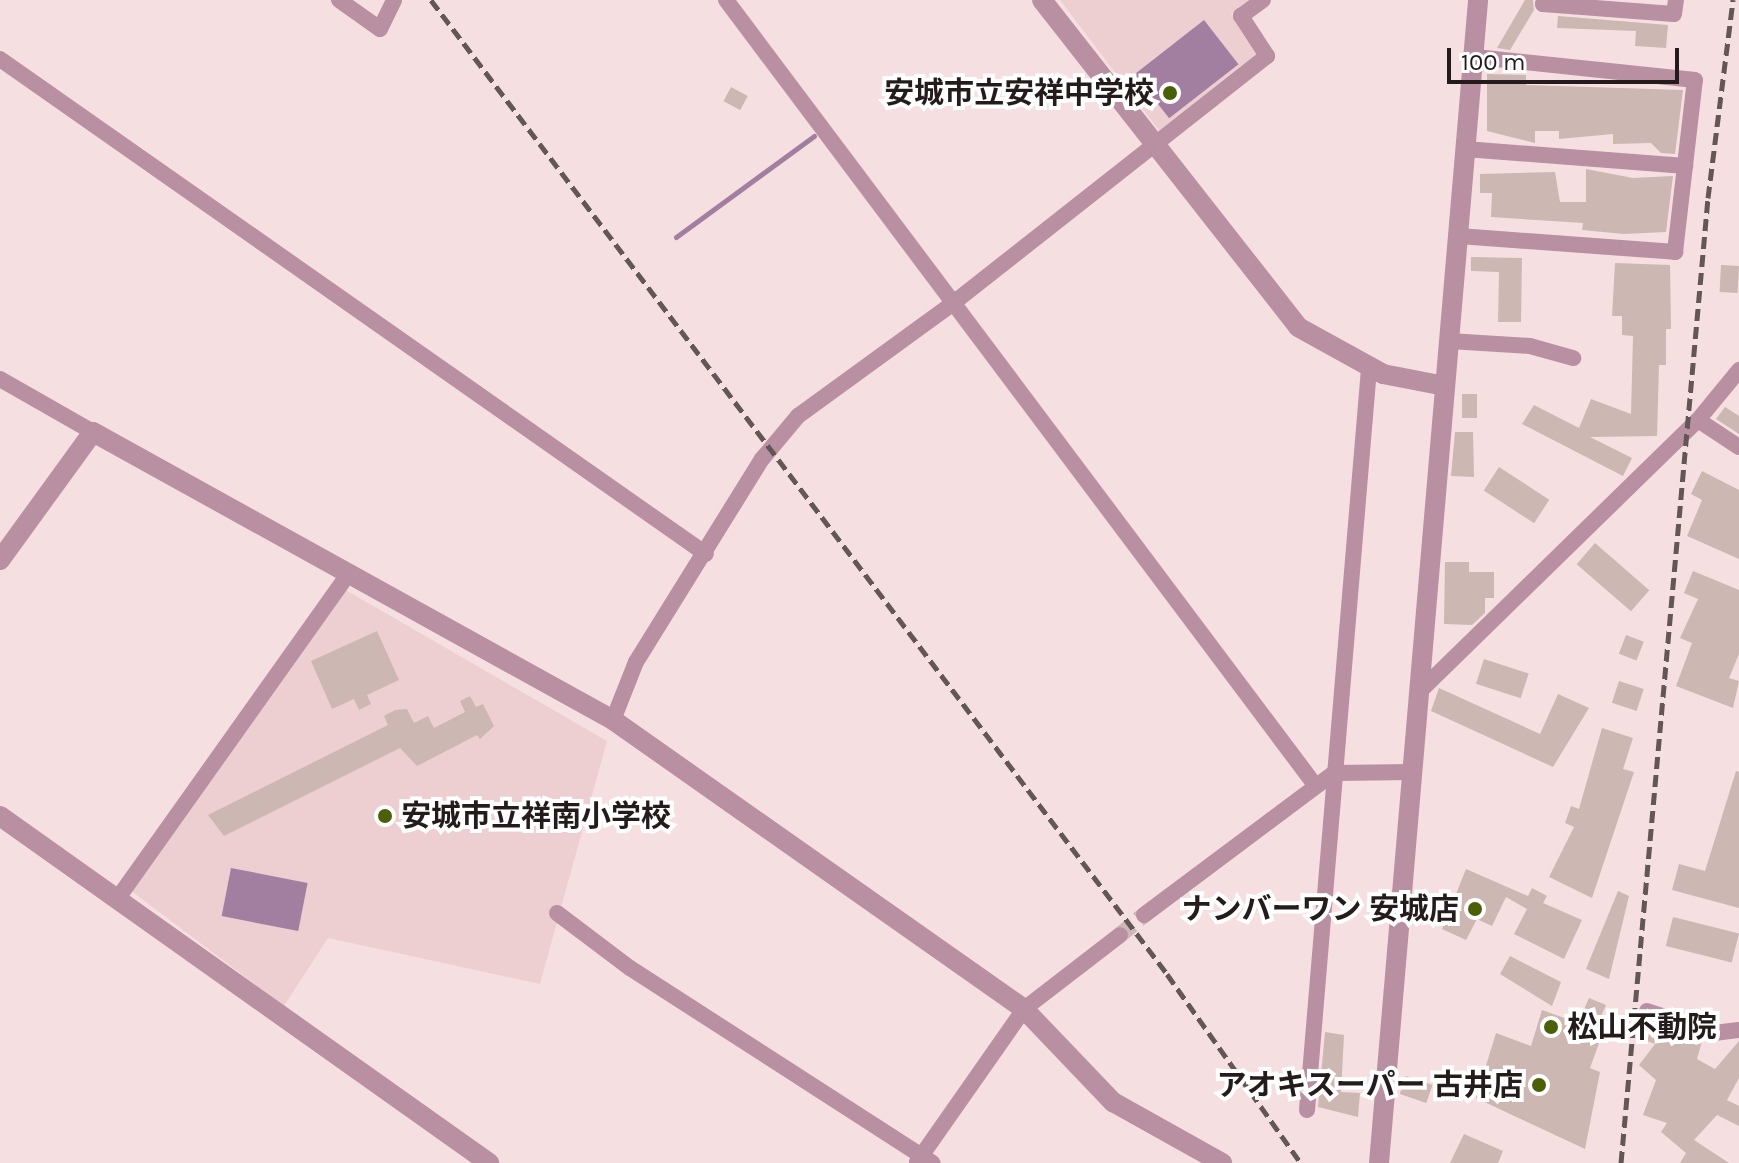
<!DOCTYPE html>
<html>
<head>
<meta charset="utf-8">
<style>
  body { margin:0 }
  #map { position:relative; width:1739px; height:1163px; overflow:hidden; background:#f6dfe1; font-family:Karla,"Noto Sans JP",sans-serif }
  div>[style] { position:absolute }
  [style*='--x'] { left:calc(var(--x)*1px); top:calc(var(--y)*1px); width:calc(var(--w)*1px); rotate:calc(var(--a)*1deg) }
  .built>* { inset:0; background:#eecfd1 }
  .water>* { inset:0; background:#a27ea1; transform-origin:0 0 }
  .stream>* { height:5px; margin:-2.5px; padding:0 2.5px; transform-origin:2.5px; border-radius:2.5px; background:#a27ea1 }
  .building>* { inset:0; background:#ccb7b2; transform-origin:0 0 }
  .minor-tunnel>* { height:16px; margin-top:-8px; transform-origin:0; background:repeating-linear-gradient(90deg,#ccb8ba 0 16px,transparent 0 24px) }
  .minor>* { height:16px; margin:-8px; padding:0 8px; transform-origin:8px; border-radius:8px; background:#b98fa2 }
  .tertiary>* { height:20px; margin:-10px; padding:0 10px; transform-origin:10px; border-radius:10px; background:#b98fa2 }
  .rail>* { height:5px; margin-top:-2.5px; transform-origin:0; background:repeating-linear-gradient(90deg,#635657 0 12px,transparent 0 18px) }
  .dots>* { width:22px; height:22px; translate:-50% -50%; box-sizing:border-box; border:4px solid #fff; border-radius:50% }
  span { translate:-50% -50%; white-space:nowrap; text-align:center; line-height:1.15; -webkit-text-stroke:8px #fff; paint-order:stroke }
  .poi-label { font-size:30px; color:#241c1c; font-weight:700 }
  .right { translate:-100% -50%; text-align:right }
  .left { translate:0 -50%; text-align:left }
  .scale { position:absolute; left:1447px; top:48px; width:232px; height:36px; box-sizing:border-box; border:4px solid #241c1c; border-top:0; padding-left:10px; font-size:24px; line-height:28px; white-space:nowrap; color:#241c1c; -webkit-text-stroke:6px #fff; paint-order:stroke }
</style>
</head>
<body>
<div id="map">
  <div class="built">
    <i style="clip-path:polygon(1060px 0,1250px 0,1231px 14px,1258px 54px,1161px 133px)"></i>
    <i style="clip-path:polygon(344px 589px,607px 741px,540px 984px,328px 938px,284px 1006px,130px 890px)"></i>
  </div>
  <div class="water">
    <i style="left:1204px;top:20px;width:56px;height:88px;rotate:52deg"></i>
    <i style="left:231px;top:868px;width:78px;height:49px;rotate:11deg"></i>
  </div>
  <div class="stream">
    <i style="--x:676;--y:237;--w:171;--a:-36.2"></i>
  </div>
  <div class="building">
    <i style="clip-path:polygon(1525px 0,1533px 0,1534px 10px,1510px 50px,1497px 48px)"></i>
    <i style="clip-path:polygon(1558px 16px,1668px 25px,1666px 48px,1635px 46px,1636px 31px,1557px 28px)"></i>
    <i style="clip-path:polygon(1487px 74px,1526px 75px,1526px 85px,1683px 90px,1675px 154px,1661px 153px,1651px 143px,1613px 144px,1613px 134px,1559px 139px,1559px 131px,1535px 131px,1535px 143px,1487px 131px)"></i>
    <i style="left:731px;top:87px;width:19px;height:16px;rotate:28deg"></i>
    <i style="clip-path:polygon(1586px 169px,1633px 178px,1673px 176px,1666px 232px,1624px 234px,1582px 230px,1583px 223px,1491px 217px,1492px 193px,1480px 193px,1480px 174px,1555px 172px,1560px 202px,1586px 202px)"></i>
    <i style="clip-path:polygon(1471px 257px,1522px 258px,1521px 322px,1498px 322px,1499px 272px,1471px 271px)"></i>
    <i style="clip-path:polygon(1615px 263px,1670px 265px,1671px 329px,1666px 329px,1666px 365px,1659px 365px,1657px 436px,1590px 437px,1632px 458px,1623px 476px,1522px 424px,1534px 405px,1579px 428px,1591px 399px,1631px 414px,1633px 336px,1622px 335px,1622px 316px,1612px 316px)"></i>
    <i style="left:1721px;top:265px;width:18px;height:27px;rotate:3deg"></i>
    <i style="left:1462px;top:394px;width:15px;height:24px"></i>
    <i style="clip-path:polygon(1725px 407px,1739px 416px,1739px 434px,1716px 419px)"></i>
    <i style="clip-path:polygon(1455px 432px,1473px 432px,1474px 477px,1451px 476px)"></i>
    <i style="left:1499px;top:467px;width:60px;height:28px;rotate:33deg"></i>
    <i style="clip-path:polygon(1702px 471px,1739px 490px,1739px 559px,1687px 536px,1702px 500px,1691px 494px)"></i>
    <i style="left:1595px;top:543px;width:72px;height:28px;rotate:41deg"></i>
    <i style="clip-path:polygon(1445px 562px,1469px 562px,1469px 572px,1494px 572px,1494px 598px,1485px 598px,1485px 613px,1472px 625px,1444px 624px)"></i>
    <i style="clip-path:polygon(1693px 571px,1739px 590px,1739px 654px,1729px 678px,1739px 681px,1733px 708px,1676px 686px,1692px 643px,1680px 638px,1698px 599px,1684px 593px)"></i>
    <i style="clip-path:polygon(377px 631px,399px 680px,367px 695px,371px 704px,359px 710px,354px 699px,332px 709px,311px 661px)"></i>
    <i style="left:1626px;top:635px;width:19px;height:20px;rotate:21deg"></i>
    <i style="left:1484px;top:659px;width:47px;height:26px;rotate:18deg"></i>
    <i style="left:1619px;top:681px;width:26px;height:23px;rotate:18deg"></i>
    <i style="clip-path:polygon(1439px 688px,1540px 734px,1558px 694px,1589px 708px,1553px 767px,1431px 711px)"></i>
    <i style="clip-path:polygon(470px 696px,476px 707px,483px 704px,494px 726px,480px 739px,477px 735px,417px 766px,400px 748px,224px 836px,208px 815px,388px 725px,384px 716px,395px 710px,407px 709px,414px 723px,428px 716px,434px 728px,465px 712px,460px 701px)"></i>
    <i style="clip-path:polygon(1602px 728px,1633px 738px,1623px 769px,1634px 772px,1592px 898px,1549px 877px,1574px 827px,1565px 823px,1571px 806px,1579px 809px)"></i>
    <i style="clip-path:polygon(1736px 771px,1739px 772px,1739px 908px,1672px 890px,1679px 864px,1705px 871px)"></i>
    <i style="clip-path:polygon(1466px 869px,1528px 896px,1532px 888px,1547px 896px,1543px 903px,1582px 920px,1564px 959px,1514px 934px,1527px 909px,1506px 897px,1492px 926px,1477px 919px,1466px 940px,1442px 929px)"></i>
    <i style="clip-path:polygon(1618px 891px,1629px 896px,1609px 979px,1586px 969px)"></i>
    <i style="left:1673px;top:917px;width:68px;height:30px;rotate:14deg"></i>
    <i style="clip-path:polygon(1510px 956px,1561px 982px,1552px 1006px,1500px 974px)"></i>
    <i style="clip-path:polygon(1589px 998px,1606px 1005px,1594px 1032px,1602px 1035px,1590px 1068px,1600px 1072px,1585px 1149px,1476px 1098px,1496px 1033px,1531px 1046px,1542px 1010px,1578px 1023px)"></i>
    <i style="clip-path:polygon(1652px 1026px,1702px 1041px,1697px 1059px,1715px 1069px,1739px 1041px,1739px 1078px,1727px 1100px,1739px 1106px,1739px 1126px,1717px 1115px,1694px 1140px,1729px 1163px,1680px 1163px,1686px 1153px,1661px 1132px,1667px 1123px,1643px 1115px,1656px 1080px,1639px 1065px,1655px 1044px,1647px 1041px)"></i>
    <i style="clip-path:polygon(1325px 1032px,1344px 1035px,1341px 1092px,1360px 1093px,1358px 1117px,1318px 1107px)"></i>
    <i style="left:1406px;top:1076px;width:28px;height:19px;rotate:19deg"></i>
    <i style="clip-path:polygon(1464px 1134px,1503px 1151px,1498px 1163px,1450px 1163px)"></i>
  </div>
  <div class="minor-tunnel">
    <i style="--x:1120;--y:935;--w:31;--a:-40"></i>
  </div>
  <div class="minor">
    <i style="--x:339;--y:0;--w:50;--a:35.3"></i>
    <i style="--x:380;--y:29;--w:32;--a:-64"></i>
    <i style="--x:726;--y:0;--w:981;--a:53.12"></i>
    <i style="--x:1546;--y:0;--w:5;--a:127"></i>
    <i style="--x:1543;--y:4;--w:131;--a:4.4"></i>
    <i style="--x:1674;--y:14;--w:14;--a:-82"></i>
    <i style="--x:0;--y:59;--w:862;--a:35.04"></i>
    <i style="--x:1465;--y:149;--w:221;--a:4.4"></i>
    <i style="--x:1459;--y:236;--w:217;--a:4.2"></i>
    <i style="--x:1675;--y:252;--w:173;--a:-83.4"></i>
    <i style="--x:1695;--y:80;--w:221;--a:-174"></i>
    <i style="--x:1449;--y:341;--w:81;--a:3.5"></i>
    <i style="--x:1530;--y:346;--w:45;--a:15.6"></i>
    <i style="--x:0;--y:379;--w:107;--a:29.7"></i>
    <i style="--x:1698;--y:420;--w:49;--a:33.4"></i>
    <i style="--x:1417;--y:694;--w:392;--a:-44.3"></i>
    <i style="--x:1698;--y:420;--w:65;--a:-50.6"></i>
    <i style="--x:613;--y:720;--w:62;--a:-68.4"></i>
    <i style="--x:636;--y:662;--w:239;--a:-58.2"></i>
    <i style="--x:762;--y:459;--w:56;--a:-50.1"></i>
    <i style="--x:798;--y:416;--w:190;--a:-36"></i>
    <i style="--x:952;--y:304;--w:401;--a:-38.2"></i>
    <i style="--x:1267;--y:56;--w:48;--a:-123"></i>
    <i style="--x:1241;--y:16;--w:27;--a:-36"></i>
    <i style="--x:118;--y:898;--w:395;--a:-54.6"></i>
    <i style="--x:557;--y:913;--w:91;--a:37"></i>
    <i style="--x:630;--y:968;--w:360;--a:32.8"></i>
    <i style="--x:1144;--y:915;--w:237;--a:-36.8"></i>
    <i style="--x:1334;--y:773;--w:77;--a:-0.7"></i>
    <i style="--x:1647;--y:1011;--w:71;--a:18.2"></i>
    <i style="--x:1714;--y:1033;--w:25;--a:-7"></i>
    <i style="--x:1307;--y:1110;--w:745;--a:-85.22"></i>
    <i style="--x:917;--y:1162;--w:187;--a:-55"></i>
    <i style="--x:1024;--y:1009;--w:121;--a:-37.6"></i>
  </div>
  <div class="tertiary">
    <i style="--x:1042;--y:0;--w:415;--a:51.9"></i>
    <i style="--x:1298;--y:327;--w:97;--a:28.9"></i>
    <i style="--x:1383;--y:374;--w:63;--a:11"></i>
    <i style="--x:0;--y:560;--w:158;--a:-54"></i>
    <i style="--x:93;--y:432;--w:594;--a:28.98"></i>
    <i style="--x:613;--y:720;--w:502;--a:35.11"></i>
    <i style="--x:1024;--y:1009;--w:129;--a:46.3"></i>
    <i style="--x:1113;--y:1102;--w:125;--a:29.2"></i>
    <i style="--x:0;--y:816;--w:600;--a:35.36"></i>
    <i style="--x:1379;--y:1163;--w:1167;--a:-85.13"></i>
  </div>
  <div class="rail">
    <i style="--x:431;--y:0;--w:1221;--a:52.92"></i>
    <i style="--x:1167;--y:974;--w:232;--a:54.7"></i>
    <i style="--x:1621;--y:1163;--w:969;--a:-84.85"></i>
    <i style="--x:1708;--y:198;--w:200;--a:-82.8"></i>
  </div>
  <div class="dots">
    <i style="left:1170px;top:93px;background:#4a5f06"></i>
    <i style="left:385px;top:816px;background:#4a5f06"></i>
    <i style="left:1475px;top:909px;background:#4a5f06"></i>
    <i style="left:1551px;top:1027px;background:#4a5f06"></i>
    <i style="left:1539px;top:1085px;background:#4a5f06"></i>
  </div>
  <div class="poi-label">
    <span class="right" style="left:1154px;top:93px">安城市立安祥中学校</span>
    <span class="left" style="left:401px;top:816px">安城市立祥南小学校</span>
    <span class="right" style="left:1459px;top:909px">ナンバーワン 安城店</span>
    <span class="left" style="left:1567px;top:1027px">松山不動院</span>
    <span class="right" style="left:1523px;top:1085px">アオキスーパー 古井店</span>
  </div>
  <div class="scale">100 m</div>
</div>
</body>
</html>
